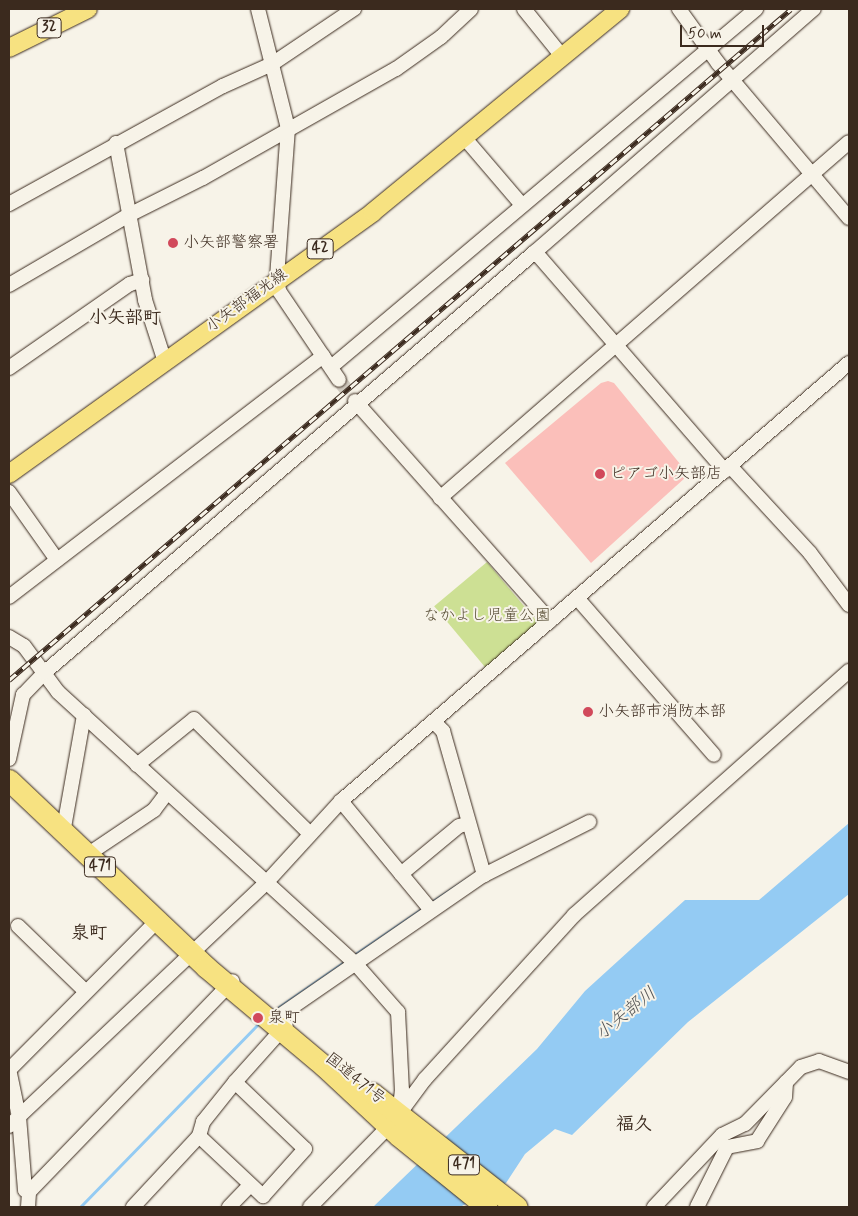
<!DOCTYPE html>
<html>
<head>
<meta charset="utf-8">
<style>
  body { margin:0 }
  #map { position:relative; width:858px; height:1216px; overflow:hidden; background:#f7f3e8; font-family:Mynerve,"Klee One",sans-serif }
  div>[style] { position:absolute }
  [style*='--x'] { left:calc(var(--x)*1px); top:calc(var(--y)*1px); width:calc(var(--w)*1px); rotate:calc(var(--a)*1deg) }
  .green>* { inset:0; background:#cde094; transform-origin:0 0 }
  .water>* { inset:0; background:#94cbf3 }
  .stream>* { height:3px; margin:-1.5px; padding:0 1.5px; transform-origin:1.5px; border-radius:1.5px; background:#94cbf3 }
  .building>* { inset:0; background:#fbbfba }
  .minor-tunnel>* { height:14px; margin-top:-7px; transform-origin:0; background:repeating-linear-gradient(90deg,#d1cbc0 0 14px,transparent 0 21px) }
  .roads { filter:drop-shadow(0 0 1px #3b2a1e) drop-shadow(0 0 1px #3b2a1e) }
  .minor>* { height:14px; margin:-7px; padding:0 7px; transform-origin:7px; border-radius:7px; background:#f7f3e8 }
  .major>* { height:18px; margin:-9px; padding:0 9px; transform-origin:9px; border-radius:9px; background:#f7e281 }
  .highway>* { height:21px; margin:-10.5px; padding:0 10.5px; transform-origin:10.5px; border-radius:10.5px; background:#f7e281 }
  .rail>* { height:5px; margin-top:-2.5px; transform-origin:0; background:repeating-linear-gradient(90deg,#f7f3e8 0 9px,#3b2a1e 0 18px); box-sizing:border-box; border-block:1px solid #3b2a1e }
  .dots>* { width:14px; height:14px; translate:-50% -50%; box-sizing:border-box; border:2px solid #f7f3e8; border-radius:50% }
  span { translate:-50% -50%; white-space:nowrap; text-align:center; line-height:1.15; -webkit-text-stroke:4px #f7f3e8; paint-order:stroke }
  .shield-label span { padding:1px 4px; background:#f7f3e8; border:1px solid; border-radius:4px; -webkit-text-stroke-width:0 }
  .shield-label { font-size:15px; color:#3b2a1e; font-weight:700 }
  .poi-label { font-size:16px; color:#3b2a1e }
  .left { translate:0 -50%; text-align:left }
  .street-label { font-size:16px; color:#3b2a1e }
  .park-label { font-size:16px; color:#584e36 }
  .neighbourhood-label { font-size:18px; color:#3b2a1e; font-weight:700 }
  .water-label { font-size:18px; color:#515253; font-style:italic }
  .frame { position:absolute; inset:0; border:10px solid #3b2a1e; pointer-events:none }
  .scale { position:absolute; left:680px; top:25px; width:84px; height:22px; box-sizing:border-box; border:2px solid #3b2a1e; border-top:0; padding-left:6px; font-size:15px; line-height:18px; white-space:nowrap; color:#3b2a1e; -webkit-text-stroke:4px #f7f3e8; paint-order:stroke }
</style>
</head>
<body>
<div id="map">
  <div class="green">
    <i style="left:487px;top:562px;width:80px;height:69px;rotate:50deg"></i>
  </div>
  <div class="water">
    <i style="clip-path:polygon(849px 823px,849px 894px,688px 1022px,572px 1135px,555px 1129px,525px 1154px,506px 1183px,460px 1207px,373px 1207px,537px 1049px,585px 991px,685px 900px,759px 900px)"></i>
  </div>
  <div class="stream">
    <i style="--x:430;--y:903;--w:49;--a:-33.4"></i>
    <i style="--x:354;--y:955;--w:83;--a:-34.3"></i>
    <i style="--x:279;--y:1007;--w:83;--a:-34.7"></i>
    <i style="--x:80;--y:1207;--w:257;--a:-45.8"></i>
  </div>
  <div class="building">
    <i style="clip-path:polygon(608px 381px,614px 383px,685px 470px,686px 477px,591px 563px,505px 463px,601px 383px)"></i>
  </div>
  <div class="minor-tunnel">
    <i style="--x:339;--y:380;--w:26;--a:53"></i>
  </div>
  <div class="roads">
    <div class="minor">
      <i style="--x:258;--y:9;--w:123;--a:75.9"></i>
      <i style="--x:288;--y:128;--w:150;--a:94.2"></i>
      <i style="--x:277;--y:278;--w:13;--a:81"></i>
      <i style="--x:279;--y:291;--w:107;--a:56"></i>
      <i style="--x:524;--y:9;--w:59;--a:51.2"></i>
      <i style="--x:679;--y:9;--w:67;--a:54.2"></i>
      <i style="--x:718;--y:63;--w:203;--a:49.8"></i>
      <i style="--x:463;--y:136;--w:91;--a:49.5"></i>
      <i style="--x:116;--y:143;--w:160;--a:79.5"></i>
      <i style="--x:145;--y:300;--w:65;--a:72.1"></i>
      <i style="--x:9;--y:204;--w:244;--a:-28.9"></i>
      <i style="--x:223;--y:86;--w:54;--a:-24.2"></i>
      <i style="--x:272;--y:64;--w:99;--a:-33.9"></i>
      <i style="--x:9;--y:285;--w:139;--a:-30.3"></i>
      <i style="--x:129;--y:215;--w:83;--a:-26.6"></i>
      <i style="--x:203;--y:178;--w:222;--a:-29.5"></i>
      <i style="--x:396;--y:69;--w:55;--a:-35.4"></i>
      <i style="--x:441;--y:37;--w:41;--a:-43"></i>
      <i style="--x:331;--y:367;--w:556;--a:-40.11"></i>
      <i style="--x:9;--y:368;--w:147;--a:-34.8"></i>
      <i style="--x:130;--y:284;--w:13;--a:-18"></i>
      <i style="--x:355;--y:401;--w:294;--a:48.4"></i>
      <i style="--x:730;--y:466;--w:118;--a:47.4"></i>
      <i style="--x:810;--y:553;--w:65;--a:53.1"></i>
      <i style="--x:725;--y:471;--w:290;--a:-130.9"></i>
      <i style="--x:535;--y:252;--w:370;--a:-41.1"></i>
      <i style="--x:9;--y:492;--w:83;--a:54.8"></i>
      <i style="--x:440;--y:498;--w:542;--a:-41.04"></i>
      <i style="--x:9;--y:597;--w:396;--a:-37.5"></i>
      <i style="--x:577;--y:598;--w:208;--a:48.9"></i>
      <i style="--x:9;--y:637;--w:17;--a:31"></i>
      <i style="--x:24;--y:646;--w:57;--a:53.5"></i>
      <i style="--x:58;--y:692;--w:401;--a:42.4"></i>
      <i style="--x:354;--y:962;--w:67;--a:48.7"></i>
      <i style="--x:398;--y:1012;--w:78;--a:87.1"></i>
      <i style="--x:402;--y:1090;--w:24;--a:97"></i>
      <i style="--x:434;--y:722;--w:13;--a:45"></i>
      <i style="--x:443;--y:731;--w:150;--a:74.1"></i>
      <i style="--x:9;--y:759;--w:66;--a:-77.7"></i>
      <i style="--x:23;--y:695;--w:30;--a:-46"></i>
      <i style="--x:44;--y:673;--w:647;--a:-40.61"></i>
      <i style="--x:137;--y:765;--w:73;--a:-38.9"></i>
      <i style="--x:194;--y:719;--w:162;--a:44.7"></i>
      <i style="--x:341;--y:801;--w:141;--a:50.5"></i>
      <i style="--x:63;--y:833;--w:120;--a:-79.9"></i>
      <i style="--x:87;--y:855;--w:81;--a:-33.9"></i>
      <i style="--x:154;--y:810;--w:21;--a:-53"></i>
      <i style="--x:401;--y:874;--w:75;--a:-39.6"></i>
      <i style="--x:459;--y:826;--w:8;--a:-14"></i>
      <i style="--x:18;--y:926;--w:93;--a:44.1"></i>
      <i style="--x:272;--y:1021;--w:257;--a:-34.6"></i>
      <i style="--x:484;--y:875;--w:118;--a:-26.8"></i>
      <i style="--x:9;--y:1069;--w:49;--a:78.2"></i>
      <i style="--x:19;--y:1117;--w:73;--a:85.3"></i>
      <i style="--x:25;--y:1190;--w:4;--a:27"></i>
      <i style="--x:9;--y:1070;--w:210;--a:-45.2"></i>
      <i style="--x:399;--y:1114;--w:44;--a:-53.4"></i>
      <i style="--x:425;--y:1079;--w:222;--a:-47.7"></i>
      <i style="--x:574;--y:915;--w:368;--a:-41.6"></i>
      <i style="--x:9;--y:1126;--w:352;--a:-43.4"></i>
      <i style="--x:265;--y:884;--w:113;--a:-47.5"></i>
      <i style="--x:341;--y:801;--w:671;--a:-40.77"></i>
      <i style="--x:199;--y:1136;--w:88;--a:43.2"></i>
      <i style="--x:263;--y:1196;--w:63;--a:-48.2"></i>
      <i style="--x:305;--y:1149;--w:97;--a:-136.3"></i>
      <i style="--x:28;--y:1207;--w:15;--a:-86"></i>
      <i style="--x:29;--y:1192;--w:293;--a:-46"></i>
      <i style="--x:133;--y:1207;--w:97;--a:-47.1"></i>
      <i style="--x:199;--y:1136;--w:15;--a:-74"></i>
      <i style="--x:203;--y:1122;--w:51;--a:-51.3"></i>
      <i style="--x:235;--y:1082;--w:76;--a:-48.2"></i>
      <i style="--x:229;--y:1207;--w:30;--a:-46"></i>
      <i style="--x:310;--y:1207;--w:113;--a:-45.7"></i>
      <i style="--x:654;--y:1207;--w:99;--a:-46.6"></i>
      <i style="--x:722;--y:1135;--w:25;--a:-26"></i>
      <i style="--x:745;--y:1124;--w:80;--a:-45.5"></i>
      <i style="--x:801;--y:1067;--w:19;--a:-18"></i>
      <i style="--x:819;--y:1061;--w:32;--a:20"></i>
      <i style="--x:697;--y:1207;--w:67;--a:-63.4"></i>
      <i style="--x:727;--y:1147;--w:31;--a:-11"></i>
      <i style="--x:757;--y:1141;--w:52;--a:-57.5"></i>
      <i style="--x:785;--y:1097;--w:15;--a:-86"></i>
    </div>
    <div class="major">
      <i style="--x:9;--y:48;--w:88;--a:-26.3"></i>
      <i style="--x:9;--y:474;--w:448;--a:-35.7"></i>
      <i style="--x:373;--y:212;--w:320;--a:-39.4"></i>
    </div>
    <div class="highway">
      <i style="--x:9;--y:780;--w:272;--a:43.5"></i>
      <i style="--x:206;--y:967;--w:154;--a:40"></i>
      <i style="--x:324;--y:1066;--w:101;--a:43"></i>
      <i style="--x:398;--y:1135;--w:114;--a:39"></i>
      <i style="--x:372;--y:1093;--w:184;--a:38.2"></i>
    </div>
  </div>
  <div class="rail">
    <i style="--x:9;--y:680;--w:1030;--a:-40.63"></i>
  </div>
  <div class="dots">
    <i style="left:173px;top:243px;background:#d1495b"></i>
    <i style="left:600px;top:474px;background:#d1495b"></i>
    <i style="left:588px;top:712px;background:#d1495b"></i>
    <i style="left:258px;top:1018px;background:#d1495b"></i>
  </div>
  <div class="shield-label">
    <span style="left:49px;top:28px">32</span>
    <span style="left:320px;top:249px">42</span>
    <span style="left:100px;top:867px">471</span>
    <span style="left:464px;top:1165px">471</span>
  </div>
  <div class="poi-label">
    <span class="left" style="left:183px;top:243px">小矢部警察署</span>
    <span class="left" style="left:610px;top:474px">ピアゴ小矢部店</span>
    <span class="left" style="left:598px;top:712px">小矢部市消防本部</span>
    <span class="left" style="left:268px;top:1018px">泉町</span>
  </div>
  <div class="street-label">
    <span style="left:247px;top:301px;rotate:-36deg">小矢部福光線</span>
    <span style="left:355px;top:1079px;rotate:39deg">国道471号</span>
  </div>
  <div class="park-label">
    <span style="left:487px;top:616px">なかよし児童公園</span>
  </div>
  <div class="neighbourhood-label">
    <span style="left:125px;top:318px">小矢部町</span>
    <span style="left:89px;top:933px">泉町</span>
    <span style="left:634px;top:1124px">福久</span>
  </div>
  <div class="water-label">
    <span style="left:626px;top:1014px;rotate:-39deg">小矢部川</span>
  </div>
  <div class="frame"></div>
  <div class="scale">50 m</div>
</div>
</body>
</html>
